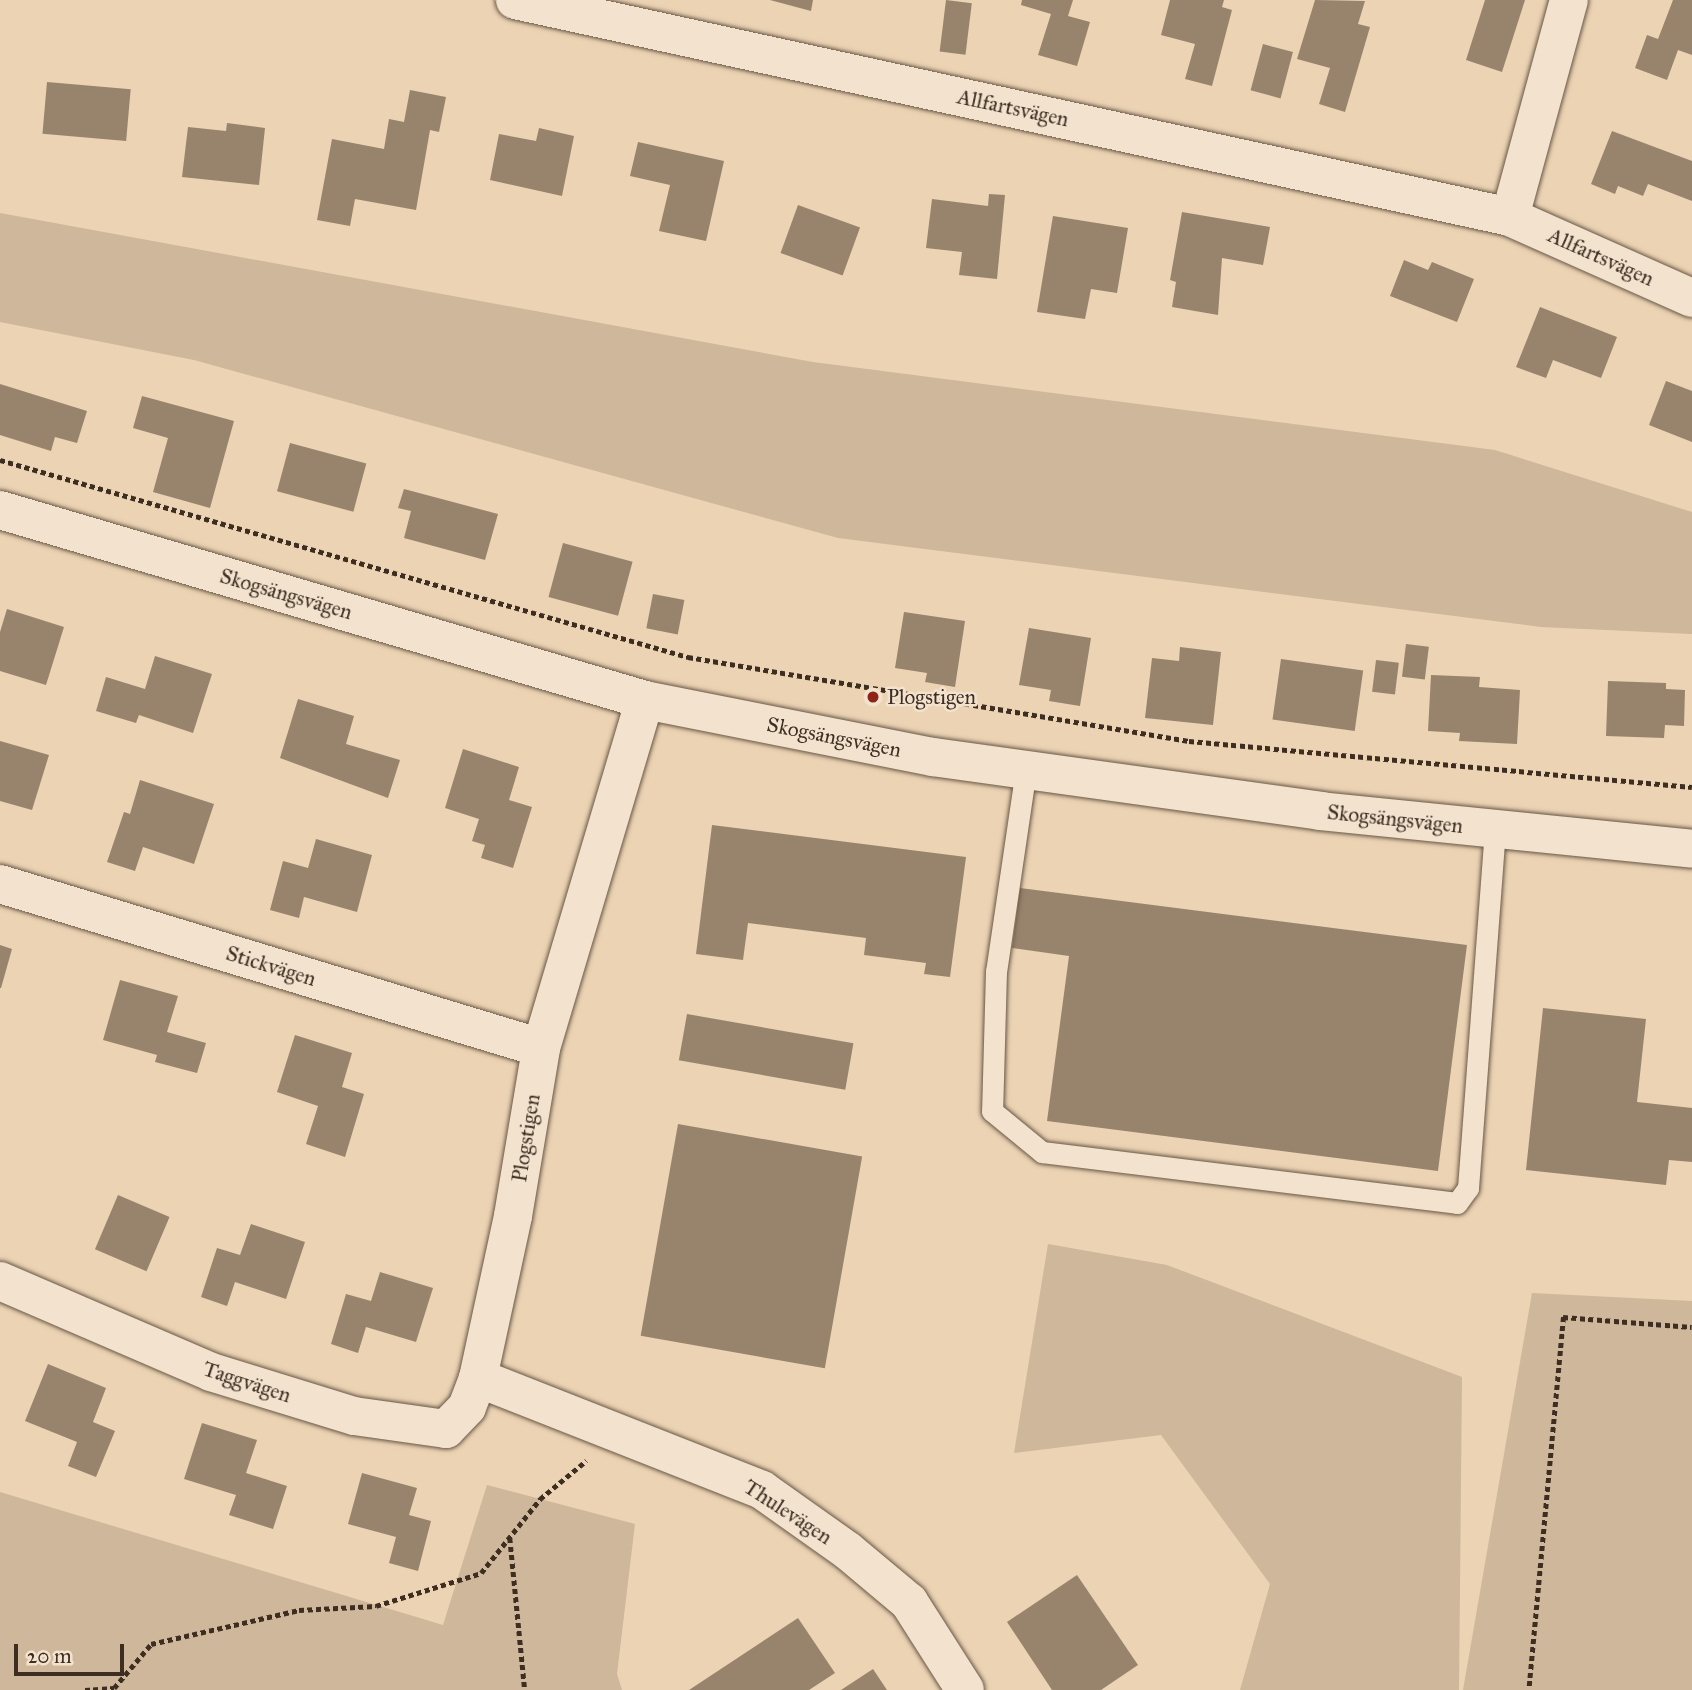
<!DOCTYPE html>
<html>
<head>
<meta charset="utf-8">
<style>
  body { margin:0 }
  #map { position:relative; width:1692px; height:1690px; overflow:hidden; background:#ebd3b3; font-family:"IM FELL Great Primer",serif }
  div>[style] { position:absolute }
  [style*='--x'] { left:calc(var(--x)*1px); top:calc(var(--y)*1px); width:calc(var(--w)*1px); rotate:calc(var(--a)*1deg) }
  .green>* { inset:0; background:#ceb79a }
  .building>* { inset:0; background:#98846d; transform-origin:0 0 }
  .path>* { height:4.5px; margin-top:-2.25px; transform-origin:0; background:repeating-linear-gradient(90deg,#3e2e22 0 5px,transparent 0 8.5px) }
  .roads { filter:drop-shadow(0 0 2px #695746) drop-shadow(0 0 2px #695746) }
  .service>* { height:21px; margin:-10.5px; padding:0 10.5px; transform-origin:10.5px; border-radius:10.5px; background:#f2e2ce }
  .minor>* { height:38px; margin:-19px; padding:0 19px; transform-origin:19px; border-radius:19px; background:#f2e2ce }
  .dots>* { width:19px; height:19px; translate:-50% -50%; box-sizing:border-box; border:4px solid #f2e2ce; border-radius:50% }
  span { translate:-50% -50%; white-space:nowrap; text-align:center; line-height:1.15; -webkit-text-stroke:5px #f2e2ce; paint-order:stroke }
  .street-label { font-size:21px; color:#3e2e22 }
  .poi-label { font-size:21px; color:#3e2e22 }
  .left { translate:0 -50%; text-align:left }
  .scale { position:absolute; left:14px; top:1644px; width:110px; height:32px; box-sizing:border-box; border:4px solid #3e2e22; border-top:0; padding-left:9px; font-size:21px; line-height:24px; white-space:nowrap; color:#3e2e22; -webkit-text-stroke:5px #f2e2ce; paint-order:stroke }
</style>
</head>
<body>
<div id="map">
  <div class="green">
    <i style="clip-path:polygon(0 213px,813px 362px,1495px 450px,1692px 512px,1692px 634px,1541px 627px,838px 538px,194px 360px,0 322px)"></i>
    <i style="clip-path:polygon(1048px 1244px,1167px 1265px,1462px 1377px,1459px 1690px,1240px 1690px,1270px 1584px,1161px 1435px,1014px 1453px)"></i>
    <i style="clip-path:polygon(1532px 1293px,1692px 1301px,1692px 1690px,1463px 1690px)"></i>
    <i style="clip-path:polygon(487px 1485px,635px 1524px,617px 1674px,622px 1690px,0 1690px,0 1492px,443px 1625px)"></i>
  </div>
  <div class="building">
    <i style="clip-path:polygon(770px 0,813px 0,811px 11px)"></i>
    <i style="left:946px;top:0;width:26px;height:52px;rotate:7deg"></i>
    <i style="clip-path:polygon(1022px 0,1073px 0,1068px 16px,1090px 22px,1077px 66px,1038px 55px,1051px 14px,1021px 5px)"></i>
    <i style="clip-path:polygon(1170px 0,1224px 0,1222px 7px,1232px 10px,1212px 86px,1185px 79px,1195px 44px,1161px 35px)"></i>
    <i style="clip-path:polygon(1315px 0,1365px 1px,1358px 24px,1370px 27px,1345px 112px,1319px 104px,1330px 68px,1297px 59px)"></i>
    <i style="clip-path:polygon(1485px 0,1525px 0,1502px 72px,1466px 60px)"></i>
    <i style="clip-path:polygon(1673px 0,1692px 0,1692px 55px,1678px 50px,1667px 80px,1635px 68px,1647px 35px,1658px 39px)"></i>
    <i style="left:1263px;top:44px;width:31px;height:48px;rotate:15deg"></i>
    <i style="left:47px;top:82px;width:84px;height:52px;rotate:5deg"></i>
    <i style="clip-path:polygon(410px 90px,446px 97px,439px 132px,430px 130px,416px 210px,355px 199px,350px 226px,317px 220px,332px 139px,384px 149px,389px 119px,404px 122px)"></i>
    <i style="clip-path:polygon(227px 123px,265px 128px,259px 185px,182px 177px,188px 127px,226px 131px)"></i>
    <i style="clip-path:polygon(539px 128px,574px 136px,562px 196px,490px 180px,499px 134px,536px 141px)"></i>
    <i style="clip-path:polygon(1612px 131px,1692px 161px,1692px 201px,1648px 184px,1643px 196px,1618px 186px,1615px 194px,1591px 184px)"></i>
    <i style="clip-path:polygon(638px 142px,724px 161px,706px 241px,659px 231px,670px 185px,630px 176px)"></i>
    <i style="clip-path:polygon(989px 194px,1005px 195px,997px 279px,959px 275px,962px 252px,926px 248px,932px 199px,988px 206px)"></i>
    <i style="left:798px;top:205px;width:66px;height:51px;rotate:20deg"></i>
    <i style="clip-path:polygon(1182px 212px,1270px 227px,1263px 265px,1222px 258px,1218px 315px,1172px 307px,1176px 282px,1170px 280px)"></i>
    <i style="clip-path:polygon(1053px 216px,1128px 228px,1117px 293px,1091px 289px,1085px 319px,1037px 312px)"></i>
    <i style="clip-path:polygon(1404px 260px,1428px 270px,1432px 262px,1474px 279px,1457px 322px,1390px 296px)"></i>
    <i style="clip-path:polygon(1540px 307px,1617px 337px,1601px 378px,1553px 360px,1546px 378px,1516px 367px)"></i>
    <i style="clip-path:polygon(1666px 381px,1692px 391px,1692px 442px,1649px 425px)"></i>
    <i style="clip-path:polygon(0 384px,87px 411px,77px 443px,55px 437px,51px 451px,0 435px)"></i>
    <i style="clip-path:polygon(142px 396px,234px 421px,210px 508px,153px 492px,168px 438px,133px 428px)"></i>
    <i style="left:290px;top:443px;width:79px;height:50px;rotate:15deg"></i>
    <i style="clip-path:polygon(404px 489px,498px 514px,485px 560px,404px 538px,411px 511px,398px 508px)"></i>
    <i style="left:563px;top:543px;width:72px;height:56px;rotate:15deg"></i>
    <i style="left:653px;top:594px;width:32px;height:35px;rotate:11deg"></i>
    <i style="clip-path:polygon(7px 609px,64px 627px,46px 685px,0 671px,0 632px)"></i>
    <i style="clip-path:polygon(904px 612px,965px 621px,955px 687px,925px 682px,927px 673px,895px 668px)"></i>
    <i style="clip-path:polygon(1029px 628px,1091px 638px,1080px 706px,1049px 701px,1051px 690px,1019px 685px)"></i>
    <i style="left:1406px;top:644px;width:23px;height:33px;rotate:7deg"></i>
    <i style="clip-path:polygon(1180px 647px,1221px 652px,1213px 725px,1145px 718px,1152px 658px,1179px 661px)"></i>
    <i style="clip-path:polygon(155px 656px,212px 674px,193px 733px,139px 715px,136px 723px,96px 711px,106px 677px,145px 689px)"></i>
    <i style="left:1281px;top:659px;width:83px;height:61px;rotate:8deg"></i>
    <i style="left:1376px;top:660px;width:23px;height:32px;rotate:7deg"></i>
    <i style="clip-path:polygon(1431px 675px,1480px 677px,1479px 687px,1520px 690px,1517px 744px,1459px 741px,1460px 733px,1428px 731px)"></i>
    <i style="clip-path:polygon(1608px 681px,1666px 683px,1666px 689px,1685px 690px,1684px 726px,1665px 725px,1664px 738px,1606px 736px)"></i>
    <i style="clip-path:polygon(298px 699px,354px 716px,346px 744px,400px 760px,388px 798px,280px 758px)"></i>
    <i style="clip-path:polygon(0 741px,49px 755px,32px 810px,0 801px)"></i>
    <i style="clip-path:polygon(463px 749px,519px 767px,509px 800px,532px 807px,513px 868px,481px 858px,485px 845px,472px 841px,479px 819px,445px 808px)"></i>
    <i style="clip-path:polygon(140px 780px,214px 804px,194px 864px,143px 847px,135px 871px,107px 862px,124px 812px,130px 814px)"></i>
    <i style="clip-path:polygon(712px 825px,966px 857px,950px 977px,924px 974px,926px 963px,864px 955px,866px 938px,748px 923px,743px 960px,696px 954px)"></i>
    <i style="clip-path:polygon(316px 839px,372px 855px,357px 912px,304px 897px,299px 918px,270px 910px,283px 861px,308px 868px)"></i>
    <i style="clip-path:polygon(1020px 888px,1467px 945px,1438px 1171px,1047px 1121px,1069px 956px,1012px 948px)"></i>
    <i style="clip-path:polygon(0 945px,12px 949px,1px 988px,0 988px)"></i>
    <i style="clip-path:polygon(120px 980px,178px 996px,167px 1032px,206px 1043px,197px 1073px,155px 1062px,157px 1055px,103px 1040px)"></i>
    <i style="clip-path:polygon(1543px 1008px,1646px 1019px,1637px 1102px,1692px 1108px,1692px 1162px,1669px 1160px,1666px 1185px,1526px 1170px)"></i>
    <i style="left:687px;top:1014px;width:169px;height:47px;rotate:10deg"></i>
    <i style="clip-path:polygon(295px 1035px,352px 1053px,342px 1087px,364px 1094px,345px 1157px,306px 1144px,318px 1106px,277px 1092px)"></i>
    <i style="left:678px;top:1124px;width:187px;height:215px;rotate:10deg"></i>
    <i style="left:118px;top:1195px;width:56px;height:59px;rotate:23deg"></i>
    <i style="clip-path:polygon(251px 1224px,305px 1242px,286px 1299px,235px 1282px,227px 1306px,201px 1297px,217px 1248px,240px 1255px)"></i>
    <i style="clip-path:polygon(380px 1272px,433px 1288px,416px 1342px,366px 1327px,358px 1353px,331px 1344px,346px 1294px,371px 1301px)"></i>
    <i style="clip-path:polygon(48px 1364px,106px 1388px,93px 1422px,115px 1431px,96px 1477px,68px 1466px,77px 1442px,25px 1421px)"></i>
    <i style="clip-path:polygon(202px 1423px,257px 1440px,246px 1473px,287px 1486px,273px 1529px,229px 1515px,236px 1495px,184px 1479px)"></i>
    <i style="clip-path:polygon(362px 1473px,417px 1488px,409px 1515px,431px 1521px,418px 1571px,389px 1563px,396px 1537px,348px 1524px)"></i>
    <i style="clip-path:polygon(1077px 1575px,1138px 1665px,1101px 1690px,1052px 1690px,1007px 1622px)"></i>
    <i style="clip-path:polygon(798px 1618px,835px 1673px,809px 1690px,689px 1690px)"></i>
    <i style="clip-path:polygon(873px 1669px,887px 1690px,841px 1690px)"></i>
  </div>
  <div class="path">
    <i style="--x:0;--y:460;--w:716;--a:15.98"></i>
    <i style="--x:688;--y:657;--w:508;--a:9.52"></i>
    <i style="--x:1189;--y:741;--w:505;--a:5.23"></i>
    <i style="--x:510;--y:1538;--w:153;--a:84.4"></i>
    <i style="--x:1529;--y:1686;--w:371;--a:-84.7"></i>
    <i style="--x:1563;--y:1317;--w:129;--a:4.4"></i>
    <i style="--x:85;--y:1690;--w:29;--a:-4"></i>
    <i style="--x:114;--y:1688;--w:57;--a:-49.9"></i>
    <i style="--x:151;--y:1644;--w:152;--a:-12.9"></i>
    <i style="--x:299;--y:1610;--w:77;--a:-3"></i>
    <i style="--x:376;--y:1606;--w:110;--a:-17.4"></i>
    <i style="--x:481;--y:1573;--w:95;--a:-51.4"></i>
    <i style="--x:540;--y:1499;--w:60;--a:-39.6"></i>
  </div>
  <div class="roads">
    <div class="service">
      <i style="--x:1026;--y:769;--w:204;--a:98.4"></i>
      <i style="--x:996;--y:971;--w:140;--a:91.6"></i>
      <i style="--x:992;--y:1111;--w:65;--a:39.4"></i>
      <i style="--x:1042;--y:1152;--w:418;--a:7"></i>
      <i style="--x:1457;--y:1203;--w:19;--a:-54"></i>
      <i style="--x:1468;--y:1188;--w:360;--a:-85.7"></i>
    </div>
    <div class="minor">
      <i style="--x:515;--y:0;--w:1018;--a:12.3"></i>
      <i style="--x:1510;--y:217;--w:199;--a:24"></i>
      <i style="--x:1510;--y:217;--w:225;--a:-74.8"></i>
      <i style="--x:0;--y:510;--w:672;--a:16.41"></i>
      <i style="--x:645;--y:700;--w:294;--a:11.2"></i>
      <i style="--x:933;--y:757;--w:391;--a:7.9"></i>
      <i style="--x:1320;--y:811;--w:374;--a:5.8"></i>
      <i style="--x:0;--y:884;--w:565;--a:16.86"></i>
      <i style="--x:0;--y:1281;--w:230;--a:23.3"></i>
      <i style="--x:211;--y:1372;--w:150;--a:17.1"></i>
      <i style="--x:354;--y:1416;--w:93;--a:8"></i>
      <i style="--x:446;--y:1429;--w:30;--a:-46"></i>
      <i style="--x:467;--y:1407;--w:31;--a:-69"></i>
      <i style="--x:478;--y:1378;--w:166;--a:-77.8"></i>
      <i style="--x:513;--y:1216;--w:170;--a:-80.5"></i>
      <i style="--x:541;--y:1048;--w:363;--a:-73.4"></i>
      <i style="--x:478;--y:1378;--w:305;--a:21.5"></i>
      <i style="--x:762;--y:1490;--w:105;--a:35.3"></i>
      <i style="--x:848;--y:1551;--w:80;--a:39.9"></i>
      <i style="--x:909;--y:1602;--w:104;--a:57.5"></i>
    </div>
  </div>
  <div class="dots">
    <i style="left:873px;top:697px;background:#8f2418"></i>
  </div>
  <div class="street-label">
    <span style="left:1013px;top:108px;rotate:12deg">Allfartsvägen</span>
    <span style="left:1601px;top:257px;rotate:24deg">Allfartsvägen</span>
    <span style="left:286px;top:594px;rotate:16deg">Skogsängsvägen</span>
    <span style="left:834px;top:737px;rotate:11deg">Skogsängsvägen</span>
    <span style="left:1395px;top:819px;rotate:6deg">Skogsängsvägen</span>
    <span style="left:271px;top:966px;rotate:17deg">Stickvägen</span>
    <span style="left:526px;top:1138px;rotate:-81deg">Plogstigen</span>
    <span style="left:247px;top:1382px;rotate:18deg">Taggvägen</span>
    <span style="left:788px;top:1512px;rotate:33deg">Thulevägen</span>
  </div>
  <div class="poi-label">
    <span class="left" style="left:887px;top:697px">Plogstigen</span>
  </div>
  <div class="scale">20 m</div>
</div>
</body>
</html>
